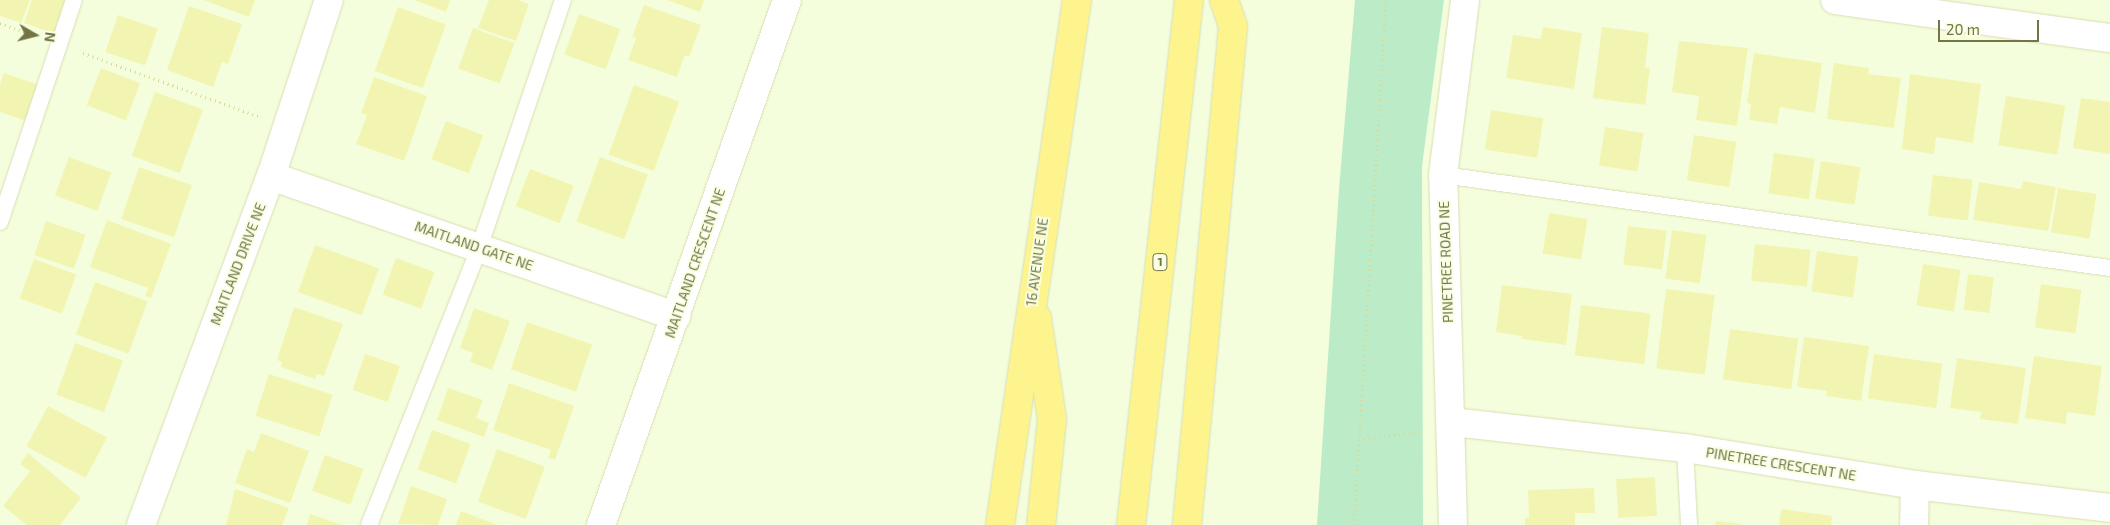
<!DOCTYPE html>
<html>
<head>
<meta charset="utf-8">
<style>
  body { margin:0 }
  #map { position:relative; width:2110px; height:525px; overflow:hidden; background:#f5fedc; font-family:"Exo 2",sans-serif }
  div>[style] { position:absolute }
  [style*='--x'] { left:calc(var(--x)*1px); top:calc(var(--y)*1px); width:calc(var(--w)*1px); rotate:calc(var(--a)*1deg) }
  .green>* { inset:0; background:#bbecc7 }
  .building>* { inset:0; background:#f2f5b2; transform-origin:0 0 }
  .path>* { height:3px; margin-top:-1.5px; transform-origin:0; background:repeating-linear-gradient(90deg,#d7d996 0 1px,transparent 0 5px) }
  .roads { filter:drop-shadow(0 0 1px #d8ddb3) drop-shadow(0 0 1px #d8ddb3) }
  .service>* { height:16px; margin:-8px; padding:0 8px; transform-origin:8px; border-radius:8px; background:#fff }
  .minor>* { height:28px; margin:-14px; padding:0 14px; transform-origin:14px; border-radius:14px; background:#fff }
  .motorway>* { height:28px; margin:-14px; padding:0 14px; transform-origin:14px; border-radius:14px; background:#fef48d }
  span { translate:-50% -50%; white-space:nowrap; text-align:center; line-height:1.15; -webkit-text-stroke:4px #f8ffe4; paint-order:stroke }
  .shield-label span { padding:1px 4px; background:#f8ffe4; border:1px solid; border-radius:4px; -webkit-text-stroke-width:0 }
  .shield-label { font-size:12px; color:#747444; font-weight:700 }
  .street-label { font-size:14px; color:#747444 }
  .north { position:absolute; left:10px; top:10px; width:50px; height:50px; -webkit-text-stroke:4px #f8ffe4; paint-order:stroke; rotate:98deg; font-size:14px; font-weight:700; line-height:20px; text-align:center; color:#747444 }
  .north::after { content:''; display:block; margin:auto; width:18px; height:22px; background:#747444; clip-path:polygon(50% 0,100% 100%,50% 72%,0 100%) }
  .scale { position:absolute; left:1938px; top:20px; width:101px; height:22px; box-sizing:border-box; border:2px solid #747444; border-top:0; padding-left:6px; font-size:15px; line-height:18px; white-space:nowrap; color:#747444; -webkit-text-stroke:4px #f8ffe4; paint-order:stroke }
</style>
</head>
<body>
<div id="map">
  <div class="green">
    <i style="clip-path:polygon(1355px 0,1444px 0,1422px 166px,1423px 525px,1317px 525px,1339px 189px)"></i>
  </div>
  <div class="building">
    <i style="clip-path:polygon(0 0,30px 0,21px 23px,0 16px)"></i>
    <i style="clip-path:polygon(32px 0,70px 0,58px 35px,24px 23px)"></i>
    <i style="clip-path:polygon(203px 0,255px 0,249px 17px)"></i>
    <i style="clip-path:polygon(414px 0,450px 0,446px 12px)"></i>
    <i style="clip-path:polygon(489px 0,518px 0,529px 4px,516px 41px,478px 28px)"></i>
    <i style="clip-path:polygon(667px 0,704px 0,700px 12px)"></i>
    <i style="clip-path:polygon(644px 5px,701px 25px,689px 57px,685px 55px,677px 77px,628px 60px,636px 38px,632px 37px)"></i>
    <i style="clip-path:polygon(189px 6px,242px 24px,228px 64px,222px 62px,213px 87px,167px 70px)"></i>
    <i style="left:398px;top:7px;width:51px;height:68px;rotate:20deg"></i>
    <i style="left:579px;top:14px;width:44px;height:43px;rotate:20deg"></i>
    <i style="left:118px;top:15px;width:42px;height:39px;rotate:19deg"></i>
    <i style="clip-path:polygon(1543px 27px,1582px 33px,1574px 89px,1506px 78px,1513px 35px,1541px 39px)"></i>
    <i style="clip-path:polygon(1602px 27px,1649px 33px,1645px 67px,1650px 68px,1645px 105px,1593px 98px)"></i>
    <i style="left:473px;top:28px;width:44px;height:43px;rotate:20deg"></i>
    <i style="clip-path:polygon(1679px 41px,1748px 48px,1737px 126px,1696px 120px,1699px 96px,1672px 92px)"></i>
    <i style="clip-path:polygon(1754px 53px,1822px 63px,1815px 113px,1780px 107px,1777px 124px,1749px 120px,1751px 104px,1747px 103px)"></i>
    <i style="clip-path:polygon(1834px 63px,1869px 68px,1868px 74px,1901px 78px,1894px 128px,1827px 119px)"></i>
    <i style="left:101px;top:68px;width:42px;height:40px;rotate:21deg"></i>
    <i style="clip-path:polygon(4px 73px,39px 85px,26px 121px,0 112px,0 84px)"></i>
    <i style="clip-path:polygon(1910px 74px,1981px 84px,1973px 143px,1936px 137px,1934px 154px,1902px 149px)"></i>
    <i style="clip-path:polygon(374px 77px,427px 96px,404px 161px,356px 144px,367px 115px,361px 113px)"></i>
    <i style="left:634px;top:85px;width:48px;height:74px;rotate:20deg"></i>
    <i style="left:155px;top:92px;width:51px;height:68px;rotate:20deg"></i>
    <i style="left:2006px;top:96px;width:60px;height:50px;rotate:9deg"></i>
    <i style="clip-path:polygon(2081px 98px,2110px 102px,2110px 154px,2073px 148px)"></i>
    <i style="left:1491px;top:110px;width:53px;height:40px;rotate:9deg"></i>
    <i style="left:446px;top:121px;width:40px;height:41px;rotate:21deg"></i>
    <i style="left:1605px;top:127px;width:39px;height:39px;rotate:9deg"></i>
    <i style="left:1694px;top:135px;width:43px;height:46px;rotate:9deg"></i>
    <i style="left:1774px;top:153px;width:41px;height:41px;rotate:8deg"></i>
    <i style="left:69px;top:157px;width:45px;height:41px;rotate:20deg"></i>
    <i style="left:600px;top:157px;width:51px;height:69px;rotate:20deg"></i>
    <i style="left:1821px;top:161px;width:40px;height:38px;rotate:9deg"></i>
    <i style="left:139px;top:167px;width:56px;height:55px;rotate:19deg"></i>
    <i style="left:530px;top:169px;width:47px;height:40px;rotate:21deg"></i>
    <i style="left:1933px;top:175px;width:40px;height:41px;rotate:7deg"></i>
    <i style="clip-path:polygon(2023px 181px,2056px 187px,2048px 231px,1973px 220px,1979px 182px,2021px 189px)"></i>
    <i style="left:2058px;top:188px;width:39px;height:45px;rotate:9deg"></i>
    <i style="left:1549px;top:213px;width:39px;height:41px;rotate:9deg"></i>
    <i style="clip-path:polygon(107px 220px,171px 244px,151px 298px,145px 296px,148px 288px,90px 267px)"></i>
    <i style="left:46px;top:221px;width:42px;height:36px;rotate:19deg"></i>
    <i style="left:1628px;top:226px;width:39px;height:39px;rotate:7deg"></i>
    <i style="left:1672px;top:230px;width:35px;height:49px;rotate:8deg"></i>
    <i style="left:1755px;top:244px;width:56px;height:37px;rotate:6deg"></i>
    <i style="left:315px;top:245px;width:68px;height:50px;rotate:20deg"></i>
    <i style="left:1817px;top:251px;width:42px;height:41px;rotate:8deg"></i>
    <i style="left:396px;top:258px;width:41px;height:39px;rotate:20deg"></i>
    <i style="left:34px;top:259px;width:45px;height:42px;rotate:20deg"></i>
    <i style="left:1923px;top:264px;width:38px;height:42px;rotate:9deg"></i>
    <i style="left:1968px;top:274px;width:26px;height:36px;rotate:7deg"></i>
    <i style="left:95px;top:282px;width:56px;height:56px;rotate:20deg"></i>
    <i style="left:2041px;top:284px;width:41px;height:44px;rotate:8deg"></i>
    <i style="clip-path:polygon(1502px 285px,1572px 294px,1566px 345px,1522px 339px,1522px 336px,1496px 332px)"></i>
    <i style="left:1666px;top:289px;width:49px;height:80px;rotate:7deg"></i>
    <i style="left:1581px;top:305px;width:70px;height:51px;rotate:7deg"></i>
    <i style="clip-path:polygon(294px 307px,343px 324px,324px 376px,317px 374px,315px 379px,281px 367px,282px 362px,277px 360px)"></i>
    <i style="clip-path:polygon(474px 308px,510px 321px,492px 370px,470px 362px,473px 353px,460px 348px)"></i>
    <i style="left:527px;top:322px;width:69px;height:50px;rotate:19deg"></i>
    <i style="left:1730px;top:329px;width:69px;height:51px;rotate:8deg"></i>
    <i style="clip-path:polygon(1804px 337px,1869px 346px,1861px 401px,1826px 396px,1827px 391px,1797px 387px)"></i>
    <i style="left:75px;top:343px;width:51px;height:55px;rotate:20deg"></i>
    <i style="left:365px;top:354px;width:37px;height:38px;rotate:19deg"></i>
    <i style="left:1874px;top:354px;width:69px;height:45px;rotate:8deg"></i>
    <i style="clip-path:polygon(2034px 356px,2102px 366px,2095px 416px,2067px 412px,2066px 424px,2025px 418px)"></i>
    <i style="clip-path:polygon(1957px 358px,2026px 368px,2018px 424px,1980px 419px,1981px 412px,1950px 408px)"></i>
    <i style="left:269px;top:374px;width:67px;height:44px;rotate:18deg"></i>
    <i style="clip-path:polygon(509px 383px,574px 406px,555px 460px,548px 458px,551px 450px,493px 430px)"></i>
    <i style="clip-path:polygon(448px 388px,483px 400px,476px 418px,489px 423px,484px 437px,437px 420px)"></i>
    <i style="left:48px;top:406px;width:67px;height:46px;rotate:28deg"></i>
    <i style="left:432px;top:430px;width:41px;height:42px;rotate:20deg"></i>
    <i style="clip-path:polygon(261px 433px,309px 451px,290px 503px,235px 483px,247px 449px,254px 452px)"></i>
    <i style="left:497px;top:449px;width:51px;height:56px;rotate:20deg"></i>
    <i style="clip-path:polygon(28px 453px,81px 498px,60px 525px,27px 525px,3px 506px,30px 471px,20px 464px)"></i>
    <i style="left:325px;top:455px;width:41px;height:38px;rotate:20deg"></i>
    <i style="left:1655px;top:477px;width:39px;height:39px;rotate:87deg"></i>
    <i style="clip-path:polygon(411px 486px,447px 499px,438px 525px,398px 524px)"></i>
    <i style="clip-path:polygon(1594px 488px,1595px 513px,1575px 513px,1575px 525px,1525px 525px,1525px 518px,1529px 518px,1528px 490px)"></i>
    <i style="clip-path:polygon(235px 489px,289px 508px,282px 525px,226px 525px)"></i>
    <i style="clip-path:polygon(1781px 509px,1832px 516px,1831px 525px,1779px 525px)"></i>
    <i style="clip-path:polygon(461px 511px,498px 525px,456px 525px)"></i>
    <i style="clip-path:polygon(310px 514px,342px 525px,307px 525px)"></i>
    <i style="clip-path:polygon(1716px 521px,1740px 524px,1740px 525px,1715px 525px)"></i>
  </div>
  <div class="path">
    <i style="--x:0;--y:23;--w:37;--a:20"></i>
    <i style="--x:83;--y:53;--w:186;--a:19.8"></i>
    <i style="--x:1359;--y:440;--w:62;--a:-8.4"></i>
    <i style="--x:1354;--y:525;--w:526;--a:-86.51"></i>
  </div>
  <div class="roads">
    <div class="service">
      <i style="--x:1443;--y:175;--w:673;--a:7.94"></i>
      <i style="--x:0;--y:222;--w:234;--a:-71.6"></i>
      <i style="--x:1685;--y:448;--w:77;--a:87"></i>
      <i style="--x:369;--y:525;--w:298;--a:-68.3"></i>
      <i style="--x:479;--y:248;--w:262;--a:-71.3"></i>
    </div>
    <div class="minor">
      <i style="--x:1835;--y:0;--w:278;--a:7.9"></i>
      <i style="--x:271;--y:176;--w:429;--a:19.1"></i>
      <i style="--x:1452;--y:422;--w:234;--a:6.4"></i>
      <i style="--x:1685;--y:448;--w:233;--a:9.1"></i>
      <i style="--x:1915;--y:485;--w:196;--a:6.7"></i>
      <i style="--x:141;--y:525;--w:372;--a:-69.6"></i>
      <i style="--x:271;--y:176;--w:185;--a:-71.8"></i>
      <i style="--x:601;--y:525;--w:557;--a:-70.49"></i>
      <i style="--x:1453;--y:525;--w:350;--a:-91.6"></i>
      <i style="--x:1443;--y:175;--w:176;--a:-82.8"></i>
      <i style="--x:1914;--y:525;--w:40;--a:-88.6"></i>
    </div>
    <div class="motorway">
      <i style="--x:1037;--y:318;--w:102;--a:81.6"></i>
      <i style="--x:1052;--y:419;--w:107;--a:95.9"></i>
      <i style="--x:1000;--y:525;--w:531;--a:-81.66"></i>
      <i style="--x:1131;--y:525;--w:528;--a:-83.7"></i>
      <i style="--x:1187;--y:525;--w:501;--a:-84.73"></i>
      <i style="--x:1233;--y:26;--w:28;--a:-109"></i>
    </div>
  </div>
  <div class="shield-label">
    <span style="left:1160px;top:262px">1</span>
  </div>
  <div class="street-label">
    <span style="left:474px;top:246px;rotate:19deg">MAITLAND GATE NE</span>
    <span style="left:1037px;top:262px;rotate:-82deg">16 AVENUE NE</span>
    <span style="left:1446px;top:262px;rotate:-92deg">PINETREE ROAD NE</span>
    <span style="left:695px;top:263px;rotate:-71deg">MAITLAND CRESCENT NE</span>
    <span style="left:238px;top:264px;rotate:-69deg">MAITLAND DRIVE NE</span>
    <span style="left:1781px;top:464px;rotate:9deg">PINETREE CRESCENT NE</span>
  </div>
  <div class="north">N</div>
  <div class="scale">20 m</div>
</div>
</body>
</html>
